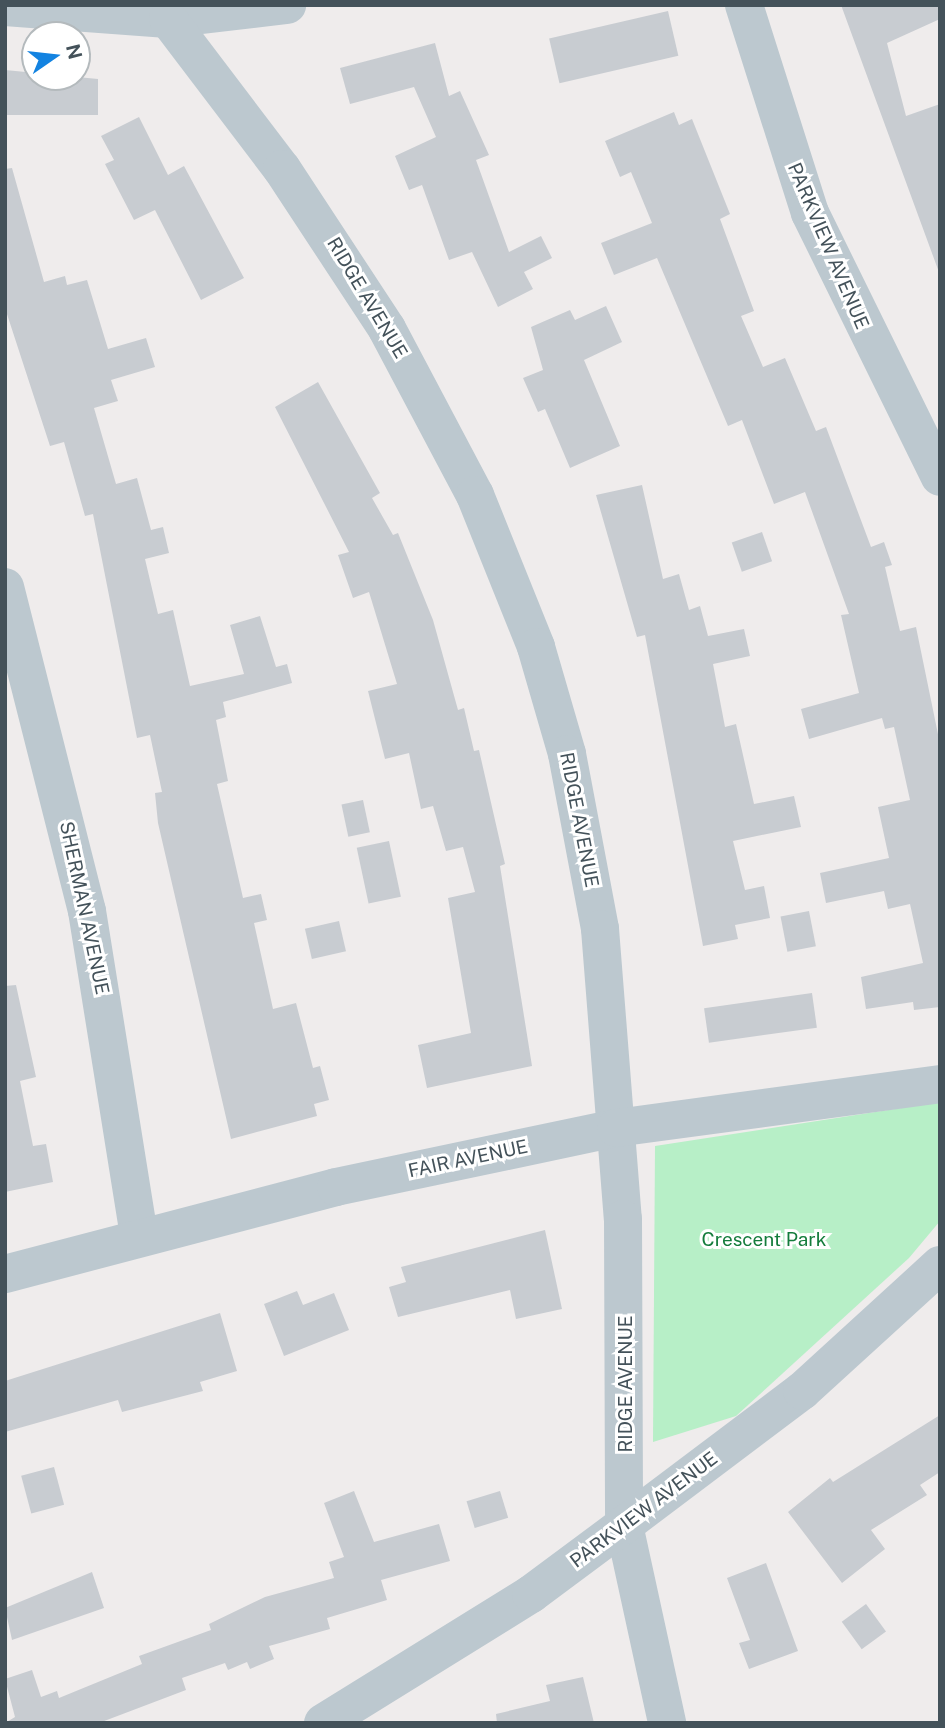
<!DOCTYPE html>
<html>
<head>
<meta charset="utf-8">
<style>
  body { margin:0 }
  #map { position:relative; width:945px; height:1728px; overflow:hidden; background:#efecec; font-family:"Public Sans",sans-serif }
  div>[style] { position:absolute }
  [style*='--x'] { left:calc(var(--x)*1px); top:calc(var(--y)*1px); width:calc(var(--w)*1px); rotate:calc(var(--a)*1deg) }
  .green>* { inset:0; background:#b7efc7 }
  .building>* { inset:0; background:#c8ccd1; transform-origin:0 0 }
  .minor>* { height:38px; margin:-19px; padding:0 19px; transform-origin:19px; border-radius:19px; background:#bcc8cf }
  span { translate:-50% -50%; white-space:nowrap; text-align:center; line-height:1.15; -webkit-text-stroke:6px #fff; paint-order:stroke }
  .street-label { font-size:19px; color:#44525a }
  .park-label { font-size:19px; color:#147c3c }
  .frame { position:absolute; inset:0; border:7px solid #44525a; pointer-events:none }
  .north { position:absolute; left:21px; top:21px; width:70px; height:70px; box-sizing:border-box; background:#fff; border:2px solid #b4babd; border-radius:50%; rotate:76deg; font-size:19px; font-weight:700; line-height:28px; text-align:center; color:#44525a }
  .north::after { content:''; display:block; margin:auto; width:24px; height:32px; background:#1383e1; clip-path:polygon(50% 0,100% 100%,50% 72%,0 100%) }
</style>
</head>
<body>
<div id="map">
  <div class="green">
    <i style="clip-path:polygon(940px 1102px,940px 1221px,909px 1258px,736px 1416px,653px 1442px,655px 1146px)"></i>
  </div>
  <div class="building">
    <i style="clip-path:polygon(841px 5px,940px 5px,940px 19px,887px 43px,906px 116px,940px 104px,940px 275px)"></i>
    <i style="left:668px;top:11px;width:46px;height:122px;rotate:77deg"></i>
    <i style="clip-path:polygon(435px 43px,449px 96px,460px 91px,489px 155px,476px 160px,509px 252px,541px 236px,552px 258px,524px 272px,533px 289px,498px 307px,472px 252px,449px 260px,422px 185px,409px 190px,395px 156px,436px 137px,414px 87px,350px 104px,340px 68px)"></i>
    <i style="clip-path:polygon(5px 70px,98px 79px,98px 115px,5px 115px)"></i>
    <i style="clip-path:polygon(674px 112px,679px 125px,692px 119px,730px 214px,720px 219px,754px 311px,741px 316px,763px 367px,785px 358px,816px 431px,826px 427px,871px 547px,884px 542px,892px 565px,885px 567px,900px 631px,916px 627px,940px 744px,940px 1007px,914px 1010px,913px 1002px,866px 1009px,861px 977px,923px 963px,910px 904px,888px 909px,884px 891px,826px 903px,820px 873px,889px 858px,878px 807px,910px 800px,894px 727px,885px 729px,882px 718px,809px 739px,801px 709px,859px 693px,841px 615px,849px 614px,805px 492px,774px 504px,742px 420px,728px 426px,657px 258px,614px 275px,601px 243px,652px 223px,631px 172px,620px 177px,605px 141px)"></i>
    <i style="clip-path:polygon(139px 117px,168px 175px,184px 166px,244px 278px,201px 300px,155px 210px,134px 220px,105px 164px,114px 160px,101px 136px)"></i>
    <i style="clip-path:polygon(12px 168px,44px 282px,65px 276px,67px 285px,87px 280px,108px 349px,146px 338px,155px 367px,111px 380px,118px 401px,94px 408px,116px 484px,137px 478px,151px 530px,163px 527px,169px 553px,145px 559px,158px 614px,173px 610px,190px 686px,244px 674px,230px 625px,260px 616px,276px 667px,287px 664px,292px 683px,223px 702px,226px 717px,216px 720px,228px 781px,217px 784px,243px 898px,261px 894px,267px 920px,254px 923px,273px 1009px,296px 1003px,313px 1068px,320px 1066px,329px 1100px,314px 1104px,317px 1116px,231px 1139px,158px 823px,155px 793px,162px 792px,150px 735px,137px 738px,93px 514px,85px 516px,64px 442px,50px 446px,5px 308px,5px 169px)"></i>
    <i style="clip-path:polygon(606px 306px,622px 342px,584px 360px,620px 446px,570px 468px,545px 409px,538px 412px,523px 378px,543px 370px,531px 327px,570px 310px,575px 320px)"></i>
    <i style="clip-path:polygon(318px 382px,380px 493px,372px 498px,393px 535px,398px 533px,433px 620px,458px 710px,464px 708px,474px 751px,479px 750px,505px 864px,500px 866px,532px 1066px,427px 1088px,418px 1045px,471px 1033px,448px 898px,475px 892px,463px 847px,446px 851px,433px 806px,421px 809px,409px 753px,385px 759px,368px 691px,397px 684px,369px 592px,353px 598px,338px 555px,349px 552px,275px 407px)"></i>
    <i style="clip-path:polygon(642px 485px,663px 579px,679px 574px,689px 610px,700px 606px,708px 636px,744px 629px,750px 656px,713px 664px,725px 727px,736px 724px,754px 804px,794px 796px,801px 827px,733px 841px,745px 890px,764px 886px,770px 918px,735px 925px,738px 939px,703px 946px,645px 635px,637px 637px,596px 495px)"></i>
    <i style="left:762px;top:532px;width:31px;height:32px;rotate:71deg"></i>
    <i style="left:363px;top:800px;width:33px;height:22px;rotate:78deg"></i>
    <i style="left:389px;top:841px;width:57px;height:33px;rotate:78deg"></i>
    <i style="left:809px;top:911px;width:36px;height:29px;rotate:79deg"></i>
    <i style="left:339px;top:921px;width:31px;height:35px;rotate:77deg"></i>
    <i style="clip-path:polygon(16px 985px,36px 1077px,20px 1081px,33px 1146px,46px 1144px,53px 1182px,5px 1192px,5px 986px)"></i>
    <i style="left:812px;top:993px;width:35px;height:109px;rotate:82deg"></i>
    <i style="clip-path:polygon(545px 1230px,562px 1309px,516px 1319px,510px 1290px,398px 1317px,389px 1287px,406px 1282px,401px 1267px)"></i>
    <i style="clip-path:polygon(297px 1291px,303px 1305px,334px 1293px,349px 1330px,284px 1356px,264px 1304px)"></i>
    <i style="clip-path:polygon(220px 1313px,237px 1371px,200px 1382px,203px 1391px,122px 1412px,118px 1400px,5px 1432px,5px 1381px)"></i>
    <i style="clip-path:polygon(940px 1415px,940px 1472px,920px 1485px,927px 1495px,871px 1530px,885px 1549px,842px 1583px,788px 1512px,830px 1478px,833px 1482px)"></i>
    <i style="left:54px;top:1467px;width:39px;height:34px;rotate:75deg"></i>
    <i style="clip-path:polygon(354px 1491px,374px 1542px,439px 1524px,450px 1561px,381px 1580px,387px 1600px,327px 1618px,330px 1629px,269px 1646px,274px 1659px,250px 1669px,247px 1662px,228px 1670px,225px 1663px,182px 1678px,186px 1690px,99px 1723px,5px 1723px,15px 1717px,5px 1679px,32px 1670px,41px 1697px,57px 1691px,59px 1698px,142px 1664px,139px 1656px,211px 1630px,209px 1624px,265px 1597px,334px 1578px,329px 1562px,344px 1557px,324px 1503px)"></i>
    <i style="left:500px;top:1491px;width:28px;height:35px;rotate:73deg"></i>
    <i style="clip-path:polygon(766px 1563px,798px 1651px,749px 1669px,739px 1643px,750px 1640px,727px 1578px)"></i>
    <i style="clip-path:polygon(92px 1572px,104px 1608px,12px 1640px,5px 1608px)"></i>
    <i style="left:866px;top:1604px;width:34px;height:30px;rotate:54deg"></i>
    <i style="clip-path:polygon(583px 1677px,594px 1723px,497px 1723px,496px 1714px,550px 1701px,546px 1685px)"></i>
  </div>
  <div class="minor">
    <i style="--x:744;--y:5;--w:218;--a:72.4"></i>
    <i style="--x:810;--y:213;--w:294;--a:63.8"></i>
    <i style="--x:5;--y:7;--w:163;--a:4.2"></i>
    <i style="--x:168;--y:19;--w:120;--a:-6.7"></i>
    <i style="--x:168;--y:19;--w:188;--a:52.8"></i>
    <i style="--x:282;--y:169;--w:191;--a:56.7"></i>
    <i style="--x:387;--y:329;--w:188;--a:62.1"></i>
    <i style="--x:475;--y:495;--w:164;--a:68.1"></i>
    <i style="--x:536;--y:647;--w:111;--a:73.8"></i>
    <i style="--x:567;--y:754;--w:178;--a:79.3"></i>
    <i style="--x:600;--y:929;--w:291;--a:85.5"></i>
    <i style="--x:623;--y:1219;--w:306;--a:89.8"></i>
    <i style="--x:624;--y:1525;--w:203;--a:77.7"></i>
    <i style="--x:5;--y:587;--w:334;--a:75.8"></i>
    <i style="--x:87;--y:911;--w:328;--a:80.9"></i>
    <i style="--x:5;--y:1274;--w:342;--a:-14.7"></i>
    <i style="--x:336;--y:1187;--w:286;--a:-11.9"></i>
    <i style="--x:616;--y:1128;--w:327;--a:-7.7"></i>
    <i style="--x:323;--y:1723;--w:245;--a:-31.8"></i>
    <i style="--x:531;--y:1594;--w:116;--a:-36.6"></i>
    <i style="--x:624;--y:1525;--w:223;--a:-37"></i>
    <i style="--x:802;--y:1391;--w:187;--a:-42.4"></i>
  </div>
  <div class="street-label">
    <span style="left:828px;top:246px;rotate:67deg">PARKVIEW AVENUE</span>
    <span style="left:367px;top:298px;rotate:59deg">RIDGE AVENUE</span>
    <span style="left:579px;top:820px;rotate:79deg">RIDGE AVENUE</span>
    <span style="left:84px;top:908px;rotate:78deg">SHERMAN AVENUE</span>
    <span style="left:468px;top:1159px;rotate:-12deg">FAIR AVENUE</span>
    <span style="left:626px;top:1384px;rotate:-90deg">RIDGE AVENUE</span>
    <span style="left:644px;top:1510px;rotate:-37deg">PARKVIEW AVENUE</span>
  </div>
  <div class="park-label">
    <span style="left:764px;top:1240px">Crescent Park</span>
  </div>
  <div class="frame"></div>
  <div class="north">N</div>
</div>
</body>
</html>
